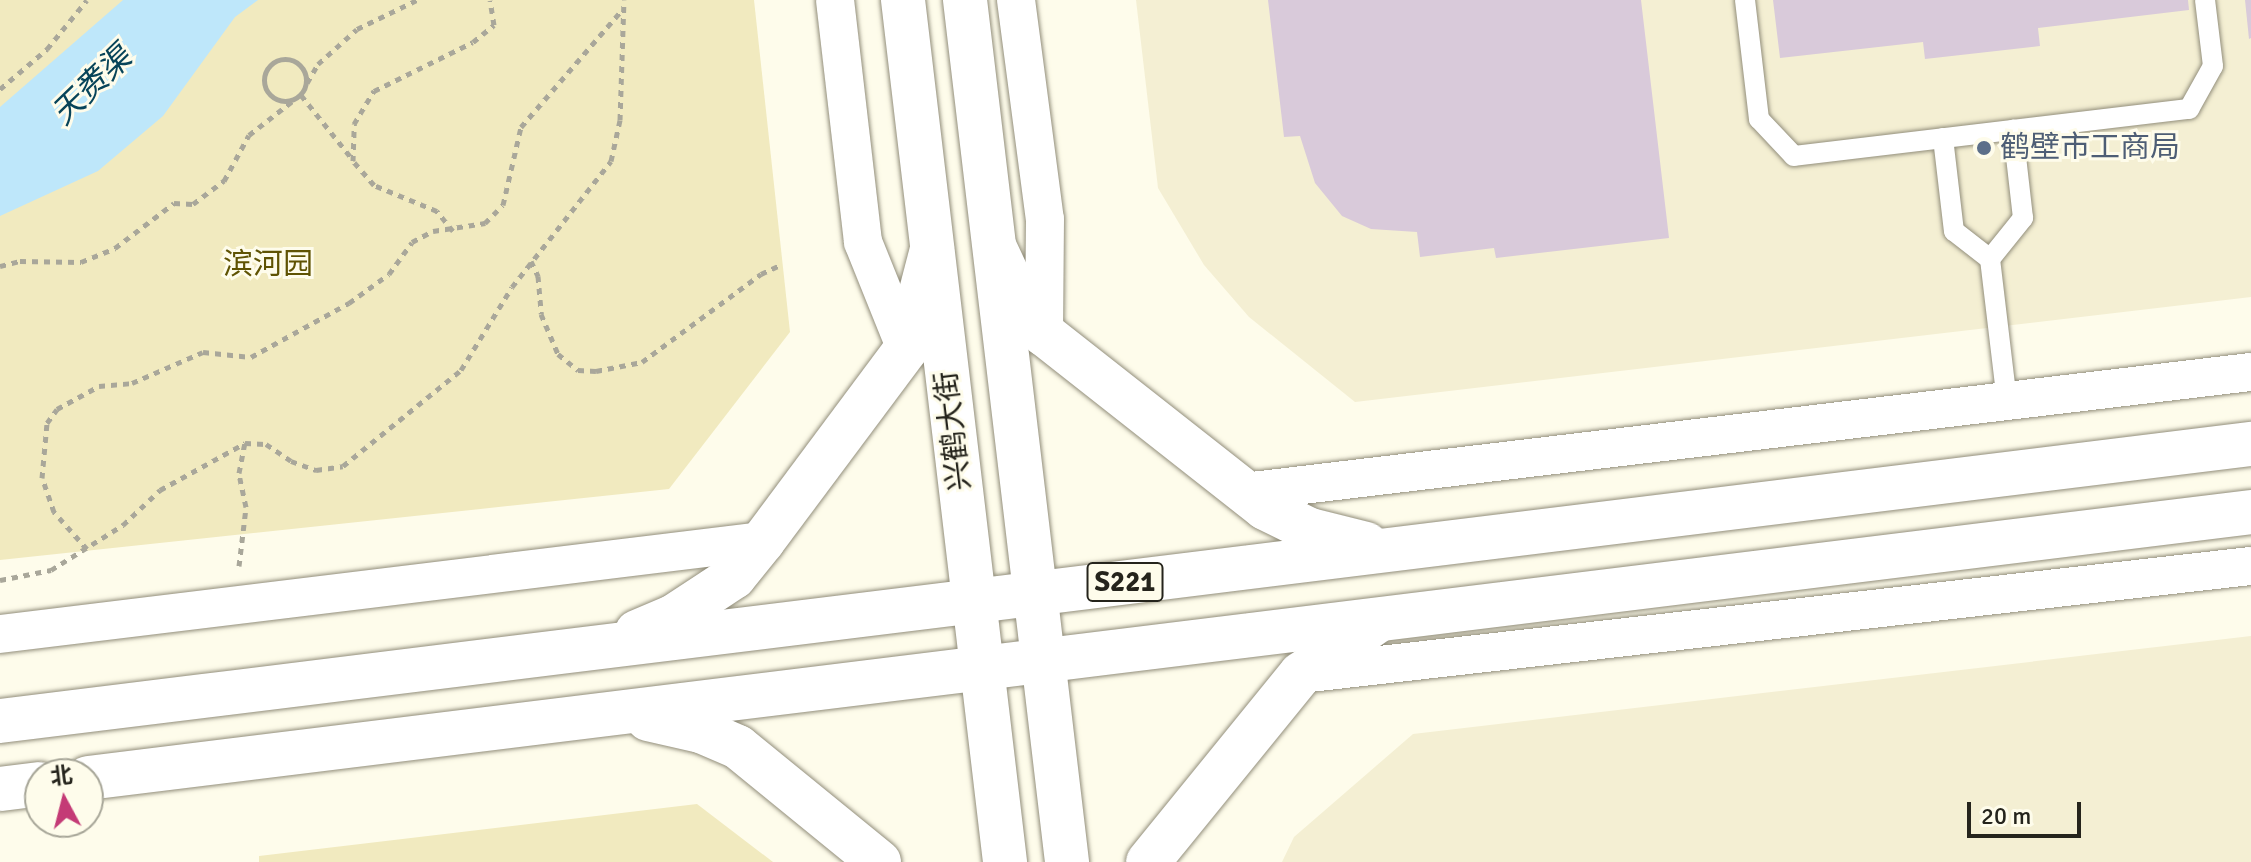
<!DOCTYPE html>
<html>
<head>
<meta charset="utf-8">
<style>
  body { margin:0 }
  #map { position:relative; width:2251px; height:862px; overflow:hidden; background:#fefceb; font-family:Signika,"Noto Sans SC",sans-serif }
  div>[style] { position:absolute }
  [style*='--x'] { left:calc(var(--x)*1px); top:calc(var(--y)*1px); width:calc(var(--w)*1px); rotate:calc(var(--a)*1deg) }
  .built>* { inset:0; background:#f4efd3 }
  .green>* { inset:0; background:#f1eabf }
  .water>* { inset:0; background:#bee7fa }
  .building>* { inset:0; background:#d9cada }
  .path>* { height:5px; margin-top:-2.5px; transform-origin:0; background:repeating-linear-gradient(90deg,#a9a79a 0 6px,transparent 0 12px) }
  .path>.ring { margin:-2.5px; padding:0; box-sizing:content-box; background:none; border:5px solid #a9a79a; border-radius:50% }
  .roads { filter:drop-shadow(0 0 2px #928e7b) drop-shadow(0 0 2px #928e7b) }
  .lane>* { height:20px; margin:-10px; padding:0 10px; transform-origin:10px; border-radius:10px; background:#fff }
  .street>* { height:38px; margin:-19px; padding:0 19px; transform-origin:19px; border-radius:19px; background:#fff }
  .secondary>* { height:44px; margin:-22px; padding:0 22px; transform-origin:22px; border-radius:22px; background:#fff }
  .primary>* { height:44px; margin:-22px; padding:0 22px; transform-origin:22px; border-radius:22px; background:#fff }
  .dots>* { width:22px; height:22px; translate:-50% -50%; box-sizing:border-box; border:4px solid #fefceb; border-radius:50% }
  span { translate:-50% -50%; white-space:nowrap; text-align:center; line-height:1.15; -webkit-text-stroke:6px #fefceb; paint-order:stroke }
  .shield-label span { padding:2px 6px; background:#fefceb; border:2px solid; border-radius:6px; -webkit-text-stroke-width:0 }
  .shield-label { font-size:28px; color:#25241c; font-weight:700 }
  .service-label { font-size:30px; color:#4e5e75 }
  .left { translate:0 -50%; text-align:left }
  .park-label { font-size:30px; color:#5f5303 }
  .street-label { font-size:30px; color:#25241c }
  .water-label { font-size:32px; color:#074459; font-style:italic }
  .north { position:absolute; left:24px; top:758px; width:80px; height:80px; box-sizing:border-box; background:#fefceb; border:2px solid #a7a698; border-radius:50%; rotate:353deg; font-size:22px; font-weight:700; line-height:32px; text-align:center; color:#25241c }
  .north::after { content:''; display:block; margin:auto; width:28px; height:36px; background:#c43b76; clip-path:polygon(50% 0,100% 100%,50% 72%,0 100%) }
  .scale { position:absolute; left:1967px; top:802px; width:114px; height:36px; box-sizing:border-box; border:4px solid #25241c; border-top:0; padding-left:10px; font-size:24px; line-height:28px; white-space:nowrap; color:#25241c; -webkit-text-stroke:6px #fefceb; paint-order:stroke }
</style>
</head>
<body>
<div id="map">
  <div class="built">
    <i style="clip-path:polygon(1136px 0,2251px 0,2251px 297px,1355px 402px,1249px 317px,1204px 265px,1158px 188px)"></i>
    <i style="clip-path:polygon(2251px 636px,2251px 862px,1282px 862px,1294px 837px,1413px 734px)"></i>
  </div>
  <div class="green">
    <i style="clip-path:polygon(0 0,754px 0,790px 332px,669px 489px,0 560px)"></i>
    <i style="clip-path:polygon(697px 804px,773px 862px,259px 862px,259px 856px)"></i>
  </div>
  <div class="water">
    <i style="clip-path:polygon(123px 0,258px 0,235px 17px,163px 116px,98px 171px,0 216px,0 107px)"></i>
  </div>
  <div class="building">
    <i style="clip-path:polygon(1268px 0,1641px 0,1669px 238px,1496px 258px,1494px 248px,1420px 257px,1417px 232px,1371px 229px,1342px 216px,1315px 183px,1300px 136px,1284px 137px)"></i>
    <i style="clip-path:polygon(1773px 0,2188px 0,2189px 10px,2038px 28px,2040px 46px,1925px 59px,1923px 42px,1780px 58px)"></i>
    <i style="clip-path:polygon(2245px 0,2251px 0,2251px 38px,2249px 39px)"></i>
  </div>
  <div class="path">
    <i class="ring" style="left:264px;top:59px;width:37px;height:37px"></i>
    <i style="--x:307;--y:83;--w:22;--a:-60"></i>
    <i style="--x:318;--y:64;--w:52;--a:-41.9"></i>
    <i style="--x:357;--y:29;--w:67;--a:-25.8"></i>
    <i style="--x:0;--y:89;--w:62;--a:-40.4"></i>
    <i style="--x:47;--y:49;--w:63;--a:-50.8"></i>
    <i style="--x:301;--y:95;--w:83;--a:51.3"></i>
    <i style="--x:453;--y:231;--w:26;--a:-129"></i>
    <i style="--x:437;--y:211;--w:68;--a:-157.6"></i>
    <i style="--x:374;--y:185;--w:32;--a:-131"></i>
    <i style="--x:353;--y:161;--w:37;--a:-88"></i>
    <i style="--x:354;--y:124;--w:39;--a:-59"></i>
    <i style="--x:374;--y:91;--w:110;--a:-26.3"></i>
    <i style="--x:473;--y:42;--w:27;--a:-39"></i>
    <i style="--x:494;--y:25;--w:25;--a:-99"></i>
    <i style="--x:531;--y:261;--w:17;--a:65"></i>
    <i style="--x:538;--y:276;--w:38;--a:85"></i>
    <i style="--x:541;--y:314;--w:43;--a:67"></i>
    <i style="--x:558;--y:354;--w:26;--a:39"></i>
    <i style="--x:578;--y:370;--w:18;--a:3"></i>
    <i style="--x:596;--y:371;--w:47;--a:-11.1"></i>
    <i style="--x:642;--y:362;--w:148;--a:-36.5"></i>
    <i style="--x:761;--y:274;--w:23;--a:-25"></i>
    <i style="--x:0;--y:266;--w:21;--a:-14"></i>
    <i style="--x:20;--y:261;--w:61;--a:0.9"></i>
    <i style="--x:81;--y:262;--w:37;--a:-22"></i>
    <i style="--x:115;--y:248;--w:74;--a:-37.3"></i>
    <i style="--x:174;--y:203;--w:19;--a:3"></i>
    <i style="--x:193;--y:204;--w:39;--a:-37"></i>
    <i style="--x:224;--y:181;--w:52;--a:-61.5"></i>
    <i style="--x:249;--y:135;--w:58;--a:-38"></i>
    <i style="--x:87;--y:549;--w:50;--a:-131.7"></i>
    <i style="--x:54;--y:512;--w:36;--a:-109"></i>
    <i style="--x:42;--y:478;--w:55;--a:-84.8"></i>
    <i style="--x:47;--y:423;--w:17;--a:-54"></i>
    <i style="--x:57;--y:409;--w:48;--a:-28.7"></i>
    <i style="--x:99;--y:386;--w:33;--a:-5"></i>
    <i style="--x:132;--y:383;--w:77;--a:-23.6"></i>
    <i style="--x:203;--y:352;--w:48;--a:5.9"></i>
    <i style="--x:251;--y:357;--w:112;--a:-28.9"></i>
    <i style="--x:349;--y:303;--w:49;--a:-35.9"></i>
    <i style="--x:389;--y:274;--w:39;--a:-54"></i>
    <i style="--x:412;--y:242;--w:24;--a:-28"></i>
    <i style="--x:433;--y:231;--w:53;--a:-8.7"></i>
    <i style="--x:485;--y:223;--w:25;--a:-45"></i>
    <i style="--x:503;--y:205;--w:80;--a:-77"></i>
    <i style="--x:521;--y:127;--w:153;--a:-49.2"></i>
    <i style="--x:239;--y:566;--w:59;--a:-83.2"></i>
    <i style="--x:246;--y:507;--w:35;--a:-102"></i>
    <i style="--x:239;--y:473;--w:31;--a:-79"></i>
    <i style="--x:0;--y:580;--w:52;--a:-11.1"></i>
    <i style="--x:51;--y:570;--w:85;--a:-32"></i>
    <i style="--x:123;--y:525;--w:51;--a:-43.4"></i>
    <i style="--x:160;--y:490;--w:97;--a:-28.9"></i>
    <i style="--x:245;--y:443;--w:21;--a:3"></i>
    <i style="--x:266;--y:444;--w:30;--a:34"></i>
    <i style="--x:291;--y:461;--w:27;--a:20"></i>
    <i style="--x:316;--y:470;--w:27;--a:-8"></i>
    <i style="--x:343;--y:466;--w:152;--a:-39.1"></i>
    <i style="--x:461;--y:370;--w:97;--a:-58.4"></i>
    <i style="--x:512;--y:287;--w:160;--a:-51.8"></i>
    <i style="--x:611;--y:161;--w:42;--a:-77.6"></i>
    <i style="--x:620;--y:120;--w:120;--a:-88.1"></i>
  </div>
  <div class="roads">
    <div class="lane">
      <i style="--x:1745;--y:0;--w:120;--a:83.3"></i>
      <i style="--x:1759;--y:119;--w:51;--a:46.6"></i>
      <i style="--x:1794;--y:156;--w:398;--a:-6.8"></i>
      <i style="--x:2189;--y:109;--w:49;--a:-60.8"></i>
      <i style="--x:2213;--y:66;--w:66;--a:-96.9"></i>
      <i style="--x:1943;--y:138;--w:94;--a:83.3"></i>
      <i style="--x:1954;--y:231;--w:46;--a:37.9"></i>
      <i style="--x:1990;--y:259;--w:53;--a:-51.2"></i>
      <i style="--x:2023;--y:218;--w:89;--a:-96.5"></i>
      <i style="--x:1990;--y:259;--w:143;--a:83.2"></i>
    </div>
    <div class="street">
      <i style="--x:835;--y:0;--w:244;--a:83.4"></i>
      <i style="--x:863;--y:242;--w:115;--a:68.1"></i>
      <i style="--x:1016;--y:0;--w:221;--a:82.5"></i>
      <i style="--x:1045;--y:219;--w:115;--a:90.5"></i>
      <i style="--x:1244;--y:492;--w:1014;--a:-6.8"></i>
      <i style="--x:0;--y:634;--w:769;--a:-6.95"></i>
      <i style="--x:1301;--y:674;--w:956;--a:-6.49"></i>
    </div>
    <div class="secondary">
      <i style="--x:903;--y:0;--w:868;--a:83.25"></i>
      <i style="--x:965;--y:0;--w:868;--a:83.25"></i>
    </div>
    <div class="primary">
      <i style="--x:995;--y:248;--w:64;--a:65"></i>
      <i style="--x:1022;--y:306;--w:36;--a:52"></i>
      <i style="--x:1044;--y:334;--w:281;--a:38.2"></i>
      <i style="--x:1265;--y:508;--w:50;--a:26.1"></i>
      <i style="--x:1310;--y:530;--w:58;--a:14"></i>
      <i style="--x:637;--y:632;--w:39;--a:-23"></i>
      <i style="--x:673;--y:617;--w:73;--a:-33.3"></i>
      <i style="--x:734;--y:577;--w:46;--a:-51.1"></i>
      <i style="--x:763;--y:541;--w:239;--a:-53.3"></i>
      <i style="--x:906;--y:349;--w:103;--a:-75.4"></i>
      <i style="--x:648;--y:719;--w:54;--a:12.8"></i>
      <i style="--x:701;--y:731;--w:40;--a:23.4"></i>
      <i style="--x:738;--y:747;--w:182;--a:39.2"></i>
      <i style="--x:0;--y:721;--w:2268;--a:-7.02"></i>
      <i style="--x:88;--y:778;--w:2179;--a:-7.01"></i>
      <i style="--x:0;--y:789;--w:40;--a:-7.1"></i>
      <i style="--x:1148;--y:862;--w:242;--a:-50.9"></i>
      <i style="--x:1301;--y:674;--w:91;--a:-34.7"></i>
    </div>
  </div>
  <div class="dots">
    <i style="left:1984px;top:148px;background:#5c6f8a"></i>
  </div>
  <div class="shield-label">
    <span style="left:1125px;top:582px">S221</span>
  </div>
  <div class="service-label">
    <span class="left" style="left:2000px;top:148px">鹤壁市工商局</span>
  </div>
  <div class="park-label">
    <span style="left:268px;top:265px">滨河园</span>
  </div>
  <div class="street-label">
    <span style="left:954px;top:431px;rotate:-97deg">兴鹤大街</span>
  </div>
  <div class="water-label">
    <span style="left:92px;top:86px;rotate:-44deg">天赉渠</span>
  </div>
  <div class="north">北</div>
  <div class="scale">20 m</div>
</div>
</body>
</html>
